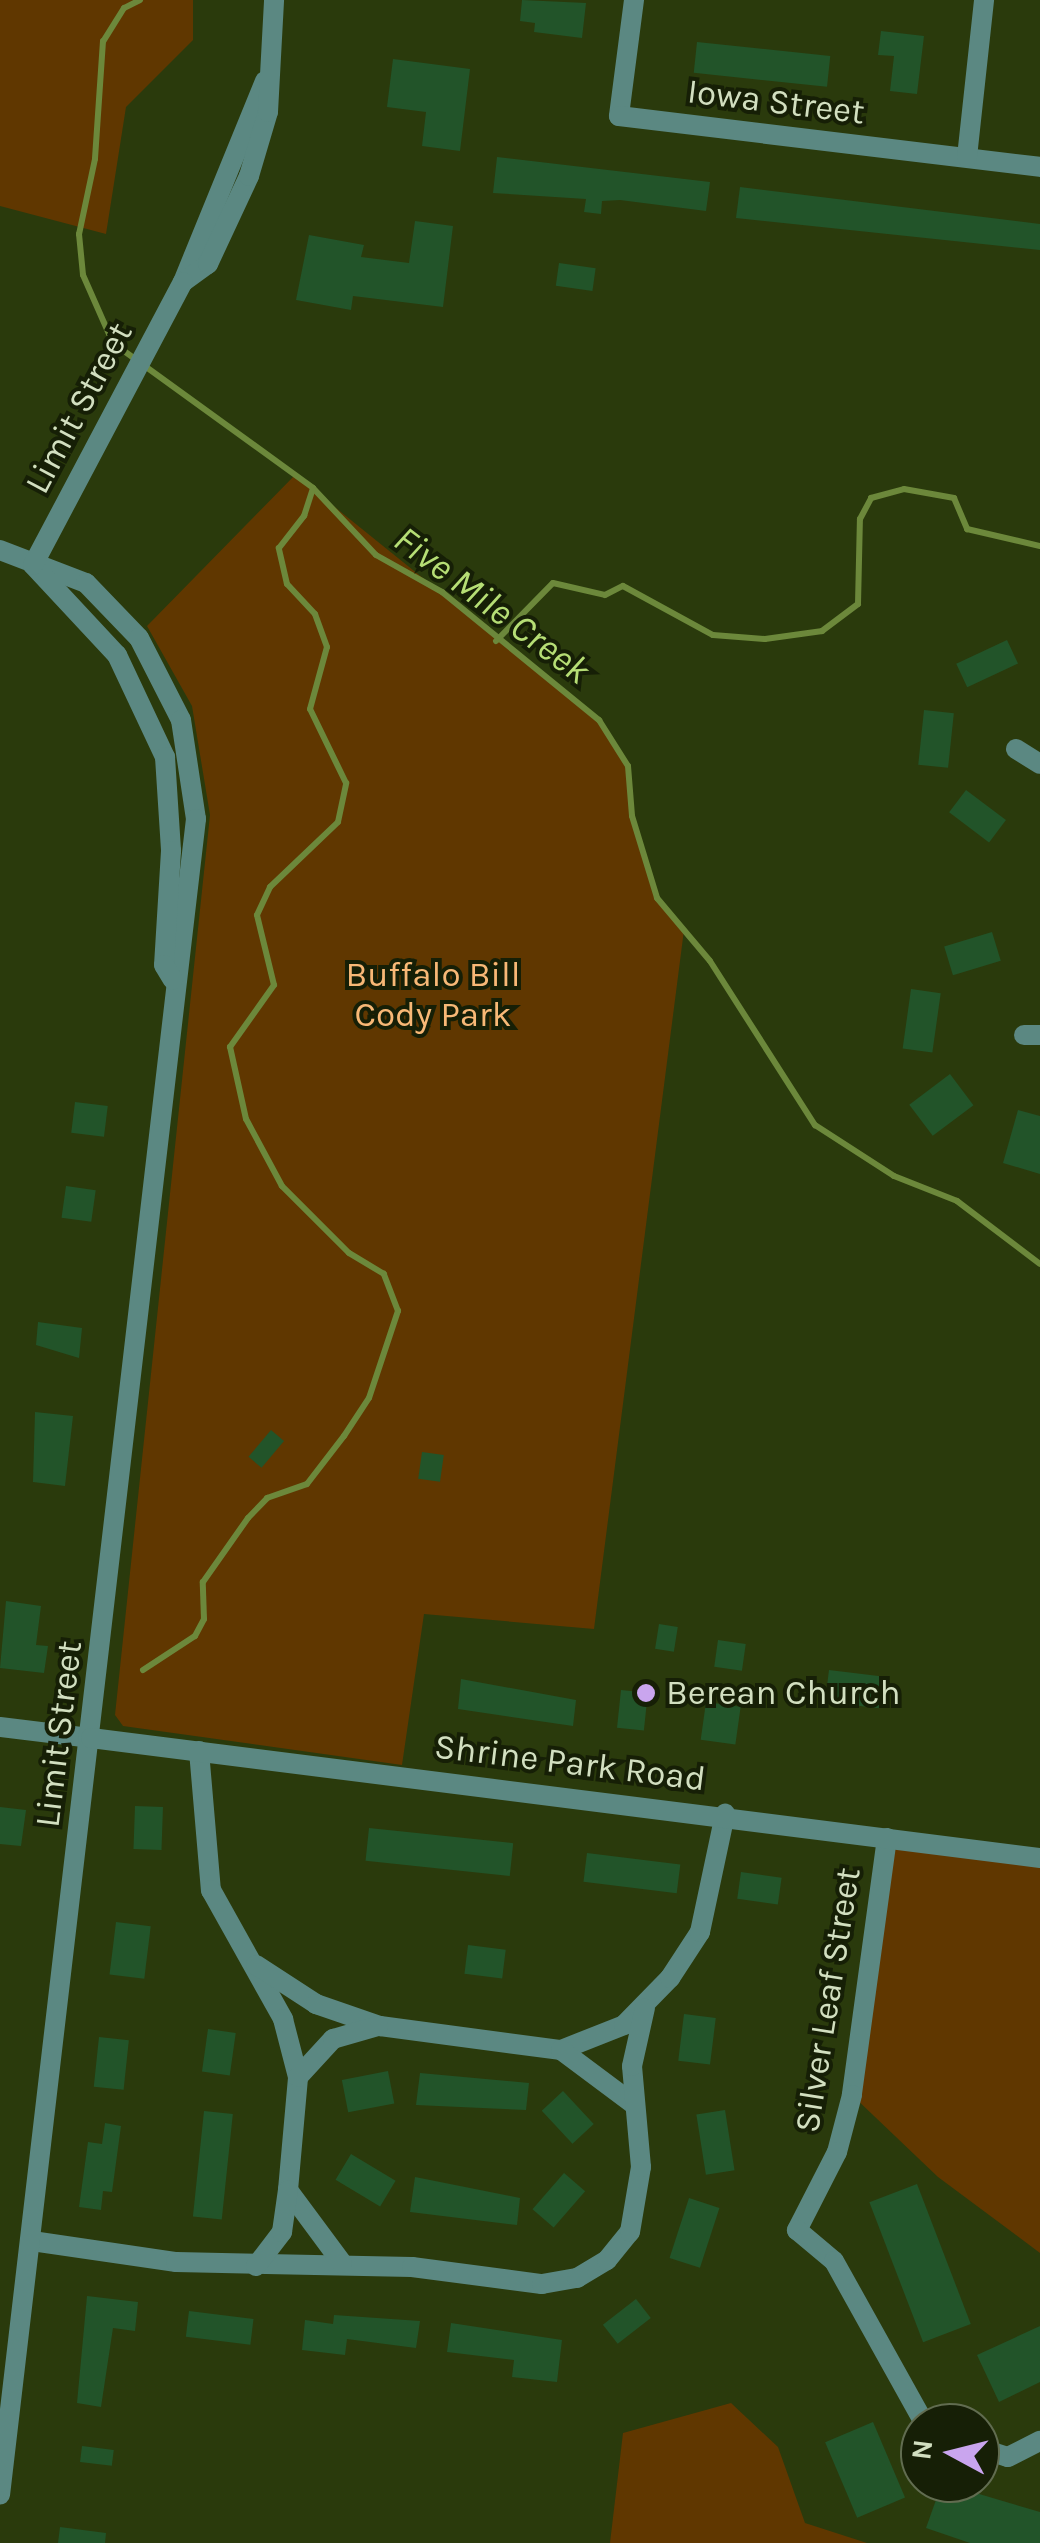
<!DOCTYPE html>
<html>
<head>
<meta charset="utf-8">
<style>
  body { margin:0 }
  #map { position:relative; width:1040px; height:2543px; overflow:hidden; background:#2a3a0c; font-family:Karla,sans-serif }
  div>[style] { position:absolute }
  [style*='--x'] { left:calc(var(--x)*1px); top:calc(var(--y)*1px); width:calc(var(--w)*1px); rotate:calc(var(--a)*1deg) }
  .green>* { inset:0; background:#603700 }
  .stream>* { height:6px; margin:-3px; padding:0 3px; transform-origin:3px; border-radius:3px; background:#6c883b }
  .building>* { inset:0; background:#225429; transform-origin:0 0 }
  .minor>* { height:20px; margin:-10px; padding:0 10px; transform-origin:10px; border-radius:10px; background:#5b8882 }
  .tertiary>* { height:20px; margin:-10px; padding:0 10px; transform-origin:10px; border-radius:10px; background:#5b8882 }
  .dots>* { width:28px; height:28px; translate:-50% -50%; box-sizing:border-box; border:5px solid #161f06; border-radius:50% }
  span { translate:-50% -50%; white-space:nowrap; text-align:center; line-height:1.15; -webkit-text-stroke:8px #161f06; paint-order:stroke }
  .street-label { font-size:35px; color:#d2dfc0 }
  .park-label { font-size:35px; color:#f8b876 }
  .poi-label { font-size:35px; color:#d2dfc0 }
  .left { translate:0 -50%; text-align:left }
  .water-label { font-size:38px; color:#b6de75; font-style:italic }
  .north { position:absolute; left:900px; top:2403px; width:100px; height:100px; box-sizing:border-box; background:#161f06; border:2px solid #616c50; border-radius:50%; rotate:277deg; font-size:28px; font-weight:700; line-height:40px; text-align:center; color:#d2dfc0 }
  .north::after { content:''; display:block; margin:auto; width:35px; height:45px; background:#c9a5ee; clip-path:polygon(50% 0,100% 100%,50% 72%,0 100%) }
</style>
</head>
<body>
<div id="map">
  <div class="green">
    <i style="clip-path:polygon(0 0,193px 0,193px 40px,126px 107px,106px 234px,0 206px)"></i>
    <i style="clip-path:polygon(295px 475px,599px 720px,628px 766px,632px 816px,657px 898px,684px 930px,594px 1629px,424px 1614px,402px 1765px,123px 1726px,115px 1715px,210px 815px,192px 706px,147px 626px)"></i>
    <i style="clip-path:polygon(887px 1838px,1040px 1856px,1040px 2253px,938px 2177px,852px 2095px)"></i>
    <i style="clip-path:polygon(731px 2403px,778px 2447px,805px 2523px,867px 2543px,610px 2543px,623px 2433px)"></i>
  </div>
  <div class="stream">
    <i style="--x:140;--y:0;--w:18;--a:153"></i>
    <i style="--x:124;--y:8;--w:39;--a:122"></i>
    <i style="--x:103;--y:41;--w:118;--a:93.9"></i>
    <i style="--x:95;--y:159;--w:77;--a:102"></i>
    <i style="--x:79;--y:234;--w:41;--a:84.4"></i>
    <i style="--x:83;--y:275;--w:74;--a:66.2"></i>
    <i style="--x:113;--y:343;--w:247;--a:35.9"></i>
    <i style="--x:313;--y:488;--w:92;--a:46.8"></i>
    <i style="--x:376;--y:555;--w:76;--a:29.3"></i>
    <i style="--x:442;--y:592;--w:203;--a:39.2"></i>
    <i style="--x:599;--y:720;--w:54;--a:57.8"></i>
    <i style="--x:628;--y:766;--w:50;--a:85.4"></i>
    <i style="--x:632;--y:816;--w:86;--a:73"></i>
    <i style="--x:657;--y:898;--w:82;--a:49.9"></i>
    <i style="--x:710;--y:961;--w:195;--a:57.4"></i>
    <i style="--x:815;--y:1125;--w:94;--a:32.8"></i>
    <i style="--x:894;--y:1176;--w:68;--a:21.6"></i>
    <i style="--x:957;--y:1201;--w:104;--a:37.2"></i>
    <i style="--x:496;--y:641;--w:81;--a:-45.5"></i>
    <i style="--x:553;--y:583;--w:53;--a:13"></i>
    <i style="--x:605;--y:595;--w:20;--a:-27"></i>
    <i style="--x:623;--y:586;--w:102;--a:28.6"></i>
    <i style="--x:713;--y:635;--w:52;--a:4.4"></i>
    <i style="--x:765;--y:639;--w:58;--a:-8"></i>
    <i style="--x:822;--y:631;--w:45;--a:-36.9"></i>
    <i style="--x:858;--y:604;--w:85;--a:-88.7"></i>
    <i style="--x:860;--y:519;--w:24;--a:-62"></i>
    <i style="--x:871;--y:498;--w:34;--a:-15"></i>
    <i style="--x:904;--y:489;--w:51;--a:10.2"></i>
    <i style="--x:954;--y:498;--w:34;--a:67"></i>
    <i style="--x:967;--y:529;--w:75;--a:13.1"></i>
    <i style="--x:143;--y:1670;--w:62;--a:-33.2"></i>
    <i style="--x:195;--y:1636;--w:19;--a:-62"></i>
    <i style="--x:204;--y:1619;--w:37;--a:-92"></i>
    <i style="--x:203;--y:1582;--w:78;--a:-54.9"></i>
    <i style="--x:248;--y:1518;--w:28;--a:-46"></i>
    <i style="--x:267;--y:1498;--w:42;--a:-19.3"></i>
    <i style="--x:307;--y:1484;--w:61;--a:-52.4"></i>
    <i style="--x:344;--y:1436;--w:45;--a:-56.7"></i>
    <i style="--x:369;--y:1398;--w:92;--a:-71.6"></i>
    <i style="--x:398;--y:1311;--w:40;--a:-111"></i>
    <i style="--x:384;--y:1274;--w:41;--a:-149"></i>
    <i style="--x:349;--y:1253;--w:95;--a:-135"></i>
    <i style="--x:282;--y:1186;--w:76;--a:-118.2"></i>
    <i style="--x:246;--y:1119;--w:74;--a:-102.5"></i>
    <i style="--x:230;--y:1047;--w:76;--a:-54.6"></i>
    <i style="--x:274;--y:985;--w:72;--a:-103.7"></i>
    <i style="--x:257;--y:915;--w:31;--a:-65"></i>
    <i style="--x:270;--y:887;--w:94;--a:-43.7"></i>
    <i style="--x:338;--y:822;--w:40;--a:-78"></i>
    <i style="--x:346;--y:783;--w:82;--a:-115.9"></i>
    <i style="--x:310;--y:709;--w:64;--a:-74.7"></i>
    <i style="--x:327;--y:647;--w:35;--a:-110"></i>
    <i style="--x:315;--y:614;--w:41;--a:-133"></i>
    <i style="--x:287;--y:584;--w:37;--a:-103"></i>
    <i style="--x:279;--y:548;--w:41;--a:-52"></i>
    <i style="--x:304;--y:516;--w:29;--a:-72"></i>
  </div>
  <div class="building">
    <i style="clip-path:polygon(522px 0,586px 3px,582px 38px,534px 32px,535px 23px,520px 21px)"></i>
    <i style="clip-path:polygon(881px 31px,924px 36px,917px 94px,890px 91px,894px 56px,878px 55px)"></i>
    <i style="left:697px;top:42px;width:134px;height:31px;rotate:6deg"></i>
    <i style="clip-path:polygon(393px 59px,470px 69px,460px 151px,422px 146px,426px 112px,387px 107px)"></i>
    <i style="clip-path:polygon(497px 157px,710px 182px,706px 211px,620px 200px,602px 201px,601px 214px,584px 212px,586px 199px,493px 193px)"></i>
    <i style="clip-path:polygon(740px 187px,1040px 224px,1040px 250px,736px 218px)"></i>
    <i style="clip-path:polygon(415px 221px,453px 226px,443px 307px,353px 296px,351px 310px,296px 300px,309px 235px,364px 245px,361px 257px,409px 263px)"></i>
    <i style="left:559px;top:263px;width:37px;height:23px;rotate:8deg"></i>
    <i style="left:1007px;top:640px;width:26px;height:56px;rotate:65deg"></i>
    <i style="left:924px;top:710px;width:30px;height:55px;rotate:6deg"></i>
    <i style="left:966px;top:790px;width:50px;height:28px;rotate:37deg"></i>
    <i style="left:992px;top:932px;width:30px;height:50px;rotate:73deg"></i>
    <i style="left:911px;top:989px;width:30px;height:60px;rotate:8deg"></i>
    <i style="left:950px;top:1074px;width:39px;height:51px;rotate:53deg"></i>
    <i style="left:75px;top:1102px;width:33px;height:31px;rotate:7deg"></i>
    <i style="clip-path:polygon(1018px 1110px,1040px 1116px,1040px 1174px,1003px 1163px)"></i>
    <i style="left:66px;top:1186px;width:30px;height:32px;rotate:8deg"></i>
    <i style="clip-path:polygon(38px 1322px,82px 1328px,79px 1358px,36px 1345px)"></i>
    <i style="clip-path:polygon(35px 1412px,73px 1416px,65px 1486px,33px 1482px)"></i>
    <i style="left:271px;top:1430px;width:17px;height:35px;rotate:40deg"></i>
    <i style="left:422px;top:1452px;width:22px;height:27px;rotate:8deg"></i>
    <i style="clip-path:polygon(6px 1601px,41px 1606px,36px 1645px,48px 1646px,44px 1673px,0 1668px)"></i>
    <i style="left:659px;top:1624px;width:19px;height:25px;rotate:9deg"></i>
    <i style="left:718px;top:1640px;width:28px;height:27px;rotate:8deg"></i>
    <i style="left:829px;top:1670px;width:54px;height:32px;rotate:7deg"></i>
    <i style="clip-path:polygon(461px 1679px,576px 1700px,573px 1726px,458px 1709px)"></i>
    <i style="left:621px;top:1690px;width:27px;height:38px;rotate:6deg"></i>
    <i style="left:706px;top:1702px;width:35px;height:38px;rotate:8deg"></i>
    <i style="left:135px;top:1806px;width:28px;height:43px;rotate:2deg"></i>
    <i style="clip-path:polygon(0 1807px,26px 1810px,21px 1846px,0 1844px)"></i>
    <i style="left:369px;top:1828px;width:145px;height:33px;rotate:6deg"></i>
    <i style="left:587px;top:1853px;width:94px;height:29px;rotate:7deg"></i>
    <i style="left:741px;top:1872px;width:41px;height:27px;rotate:8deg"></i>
    <i style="left:116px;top:1922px;width:35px;height:53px;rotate:7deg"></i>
    <i style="left:468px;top:1945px;width:38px;height:29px;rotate:7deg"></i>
    <i style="left:684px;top:2014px;width:32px;height:47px;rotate:7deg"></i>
    <i style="left:208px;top:2029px;width:28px;height:43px;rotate:8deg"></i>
    <i style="left:99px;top:2037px;width:30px;height:50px;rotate:6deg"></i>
    <i style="left:388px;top:2071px;width:33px;height:47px;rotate:79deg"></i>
    <i style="clip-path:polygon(420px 2073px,529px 2083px,526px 2110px,416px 2105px)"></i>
    <i style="left:563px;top:2091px;width:45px;height:29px;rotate:47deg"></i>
    <i style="left:725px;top:2110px;width:61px;height:29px;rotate:81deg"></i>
    <i style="left:204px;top:2111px;width:29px;height:106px;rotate:6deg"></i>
    <i style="clip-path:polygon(105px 2123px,121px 2126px,112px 2192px,103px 2191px,101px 2210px,79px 2207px,88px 2142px,102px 2144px)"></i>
    <i style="left:351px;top:2154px;width:52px;height:30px;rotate:31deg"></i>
    <i style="left:564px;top:2173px;width:28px;height:48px;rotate:41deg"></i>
    <i style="clip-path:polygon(415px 2177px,520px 2198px,517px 2225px,410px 2212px)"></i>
    <i style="left:917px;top:2184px;width:150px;height:51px;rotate:69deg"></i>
    <i style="left:689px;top:2198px;width:32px;height:63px;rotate:18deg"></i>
    <i style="clip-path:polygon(87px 2296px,138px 2302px,135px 2331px,113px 2328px,101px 2407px,77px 2403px)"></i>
    <i style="left:636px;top:2299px;width:24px;height:42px;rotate:52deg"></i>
    <i style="left:189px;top:2311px;width:65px;height:26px;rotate:7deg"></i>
    <i style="clip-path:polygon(334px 2315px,420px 2321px,416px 2348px,347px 2339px,345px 2355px,302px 2350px,305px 2320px,333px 2324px)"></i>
    <i style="clip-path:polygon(451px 2323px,562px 2340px,557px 2382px,512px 2377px,514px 2360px,447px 2352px)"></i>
    <i style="clip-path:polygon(1040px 2326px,1040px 2382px,999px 2402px,977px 2355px)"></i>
    <i style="left:873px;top:2422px;width:82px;height:52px;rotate:67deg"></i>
    <i style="left:82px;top:2446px;width:32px;height:16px;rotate:7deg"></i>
    <i style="clip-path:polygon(942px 2483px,1040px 2512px,1040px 2543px,970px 2543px,926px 2528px)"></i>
    <i style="clip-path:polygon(60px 2527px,106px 2533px,105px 2543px,58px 2543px)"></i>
  </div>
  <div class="minor">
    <i style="--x:634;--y:0;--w:117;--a:97.4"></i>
    <i style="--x:619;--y:116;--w:424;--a:6.9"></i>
    <i style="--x:967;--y:157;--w:158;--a:-83.8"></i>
    <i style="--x:1016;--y:749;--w:28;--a:32"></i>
    <i style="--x:1024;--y:1035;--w:16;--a:0"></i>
    <i style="--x:0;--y:1727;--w:92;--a:6.9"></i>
    <i style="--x:199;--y:1751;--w:140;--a:85.1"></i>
    <i style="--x:211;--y:1890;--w:148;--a:60.8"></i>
    <i style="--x:283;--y:2019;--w:60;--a:75.5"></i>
    <i style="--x:887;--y:1838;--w:259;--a:97.8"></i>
    <i style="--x:852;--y:2095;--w:59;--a:104.7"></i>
    <i style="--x:837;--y:2152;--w:88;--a:117.1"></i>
    <i style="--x:797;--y:2230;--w:48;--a:40"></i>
    <i style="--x:834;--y:2261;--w:185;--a:60.9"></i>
    <i style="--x:256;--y:1965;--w:72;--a:33"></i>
    <i style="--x:316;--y:2004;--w:68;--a:19"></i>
    <i style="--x:380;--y:2026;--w:183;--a:7.6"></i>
    <i style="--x:561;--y:2050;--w:68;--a:-21.6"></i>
    <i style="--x:624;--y:2025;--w:66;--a:-45.6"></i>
    <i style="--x:670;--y:1978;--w:55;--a:-56.9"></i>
    <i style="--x:700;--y:1932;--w:121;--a:-78"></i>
    <i style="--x:561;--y:2050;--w:89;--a:36.7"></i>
    <i style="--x:32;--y:2241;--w:146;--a:8.3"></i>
    <i style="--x:176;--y:2262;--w:236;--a:1.2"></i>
    <i style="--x:412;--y:2267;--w:131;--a:7.5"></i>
    <i style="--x:542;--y:2284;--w:36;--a:-10"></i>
    <i style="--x:577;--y:2278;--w:35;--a:-31"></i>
    <i style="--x:607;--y:2260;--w:36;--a:-51"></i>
    <i style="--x:630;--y:2232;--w:66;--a:-80.4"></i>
    <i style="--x:641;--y:2167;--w:101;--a:-95.1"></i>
    <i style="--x:632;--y:2066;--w:59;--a:-77.4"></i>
    <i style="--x:342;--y:2263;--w:91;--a:-126.5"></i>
    <i style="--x:288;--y:2190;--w:113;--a:-84.9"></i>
    <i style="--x:298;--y:2077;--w:52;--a:-47.4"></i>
    <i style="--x:333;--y:2039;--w:47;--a:-16.1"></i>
    <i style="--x:256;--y:2266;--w:43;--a:-52.6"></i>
    <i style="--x:282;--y:2232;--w:42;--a:-81.9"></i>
    <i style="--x:980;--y:2448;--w:29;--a:18"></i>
    <i style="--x:1008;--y:2457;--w:36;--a:-27"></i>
  </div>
  <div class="tertiary">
    <i style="--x:265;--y:81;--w:217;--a:112.2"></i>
    <i style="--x:183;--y:282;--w:31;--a:-36"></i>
    <i style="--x:208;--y:264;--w:97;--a:-65"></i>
    <i style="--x:249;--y:176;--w:67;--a:-73.5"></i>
    <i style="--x:268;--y:112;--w:112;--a:-86.9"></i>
    <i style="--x:0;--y:550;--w:92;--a:21"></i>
    <i style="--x:86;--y:583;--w:76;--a:46.1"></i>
    <i style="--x:139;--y:638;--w:92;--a:62.9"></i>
    <i style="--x:181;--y:720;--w:100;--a:81.4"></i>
    <i style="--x:196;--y:819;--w:1687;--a:96.67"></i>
    <i style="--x:33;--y:565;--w:123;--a:47"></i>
    <i style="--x:117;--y:655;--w:113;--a:64.8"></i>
    <i style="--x:165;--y:757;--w:94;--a:86.3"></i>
    <i style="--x:171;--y:851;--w:114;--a:93.5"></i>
    <i style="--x:164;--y:965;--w:17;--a:59"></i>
    <i style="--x:33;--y:565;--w:320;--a:-62.1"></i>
    <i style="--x:91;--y:1738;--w:957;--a:7.21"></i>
  </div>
  <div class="dots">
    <i style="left:646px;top:1693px;background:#c9a5ee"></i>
  </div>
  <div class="street-label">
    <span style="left:776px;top:102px;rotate:7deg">Iowa Street</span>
    <span style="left:79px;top:408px;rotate:-62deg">Limit Street</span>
    <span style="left:59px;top:1734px;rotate:-83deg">Limit Street</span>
    <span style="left:570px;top:1763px;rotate:7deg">Shrine Park Road</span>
    <span style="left:828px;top:2000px;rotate:-81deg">Silver Leaf Street</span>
  </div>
  <div class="park-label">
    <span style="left:433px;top:995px">Buffalo Bill<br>Cody Park</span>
  </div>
  <div class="poi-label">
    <span class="left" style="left:666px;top:1693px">Berean Church</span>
  </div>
  <div class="water-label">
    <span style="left:492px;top:605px;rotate:37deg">Five Mile Creek</span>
  </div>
  <div class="north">N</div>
</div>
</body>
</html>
